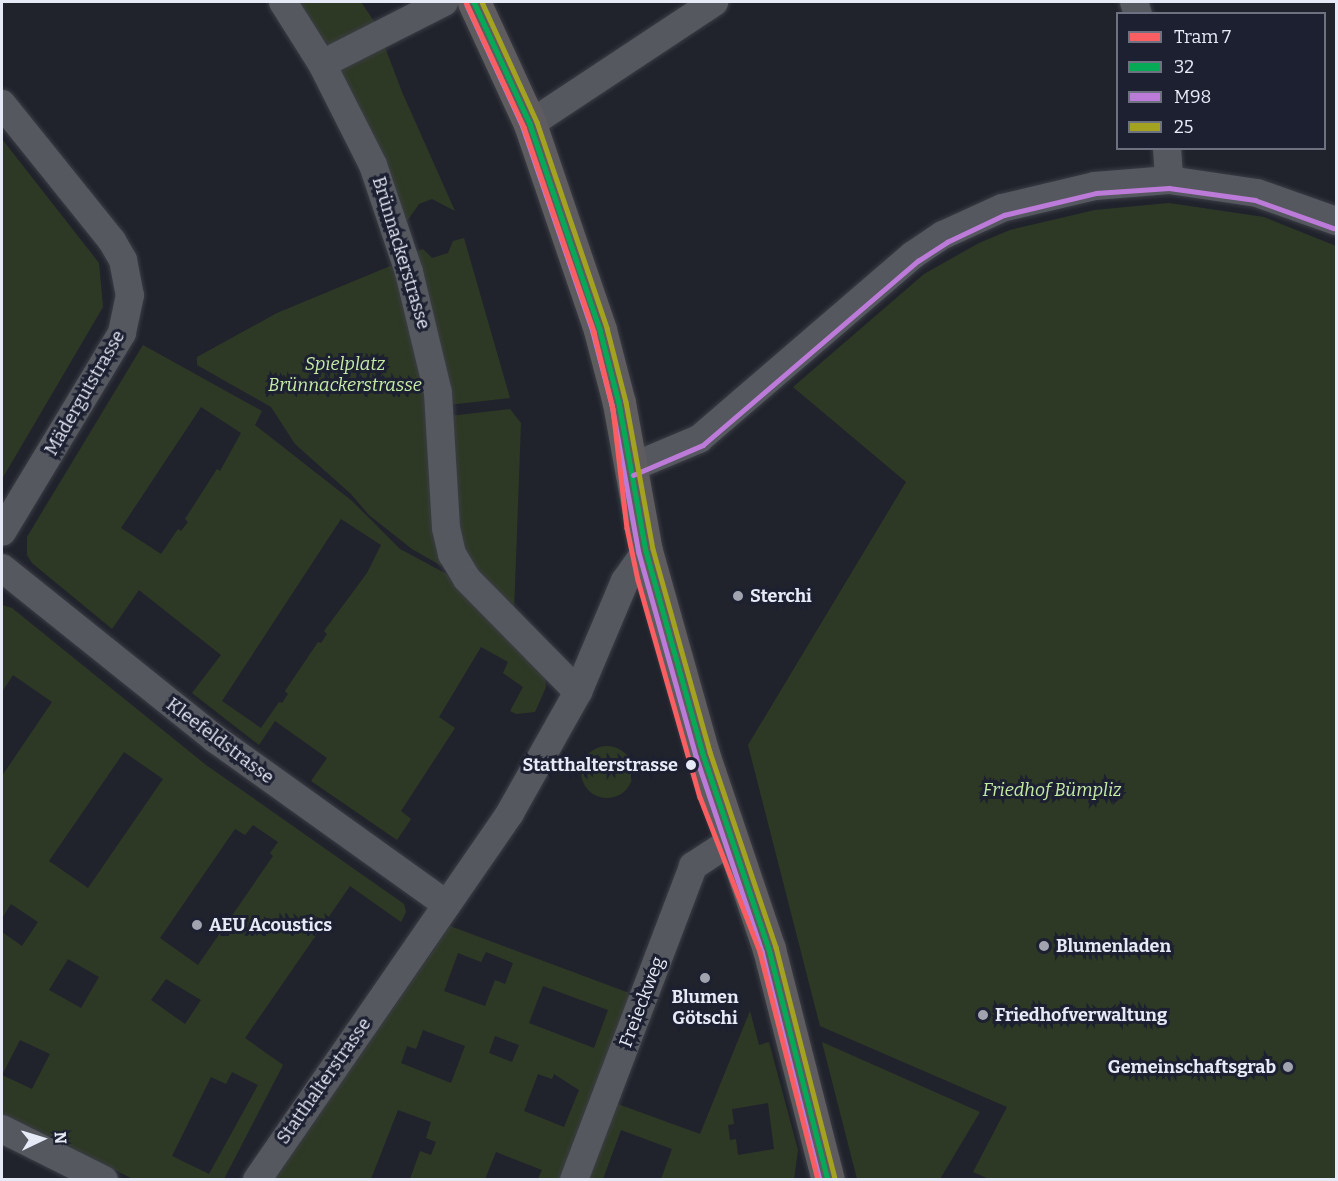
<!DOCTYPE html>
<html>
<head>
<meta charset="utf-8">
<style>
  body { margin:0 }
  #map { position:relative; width:1338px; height:1181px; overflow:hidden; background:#21232c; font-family:Bitter,serif }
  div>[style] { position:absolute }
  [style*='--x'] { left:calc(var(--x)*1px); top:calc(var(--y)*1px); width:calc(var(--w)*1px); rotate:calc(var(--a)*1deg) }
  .green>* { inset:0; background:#2e3925 }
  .round { border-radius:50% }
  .roads { filter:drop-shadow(0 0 2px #3b3d45) drop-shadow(0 0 2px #3b3d45) }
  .street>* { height:28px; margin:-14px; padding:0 14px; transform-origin:14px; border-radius:14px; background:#565860 }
  .secondary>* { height:33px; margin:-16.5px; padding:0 16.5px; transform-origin:16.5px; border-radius:16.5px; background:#5e5c5f }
  .bus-1>* { height:4.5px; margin:-2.25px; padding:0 2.25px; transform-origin:2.25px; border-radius:2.25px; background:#06aa56 }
  .bus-2>* { height:4.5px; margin:-2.25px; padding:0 2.25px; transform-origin:2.25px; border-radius:2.25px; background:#bd7bd9 }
  .bus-3>* { height:4.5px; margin:-2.25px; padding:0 2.25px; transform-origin:2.25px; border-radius:2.25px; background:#a4a221 }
  .tram-1>* { height:4.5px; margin:-2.25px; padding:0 2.25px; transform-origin:2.25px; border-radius:2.25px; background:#f85e62 }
  .dots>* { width:16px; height:16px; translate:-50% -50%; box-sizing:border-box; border:3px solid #1c2031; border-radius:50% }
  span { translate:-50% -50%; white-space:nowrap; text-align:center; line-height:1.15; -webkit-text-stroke:6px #1c2031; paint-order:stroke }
  .street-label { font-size:18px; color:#e6eaf6 }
  .park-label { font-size:18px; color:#c5eca6; font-style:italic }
  .poi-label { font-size:18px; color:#e6eaf6; font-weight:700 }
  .left { translate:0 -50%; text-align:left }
  .right { translate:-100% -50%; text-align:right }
  .stop-label { font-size:18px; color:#e6eaf6; font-weight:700 }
  .frame { position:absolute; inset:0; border:3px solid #e6eaf6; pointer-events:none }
  .legend { position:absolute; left:1116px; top:12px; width:210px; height:138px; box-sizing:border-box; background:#1c2031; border:2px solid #6d7180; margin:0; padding:8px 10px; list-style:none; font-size:18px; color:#e6eaf6 }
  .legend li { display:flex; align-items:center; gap:12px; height:30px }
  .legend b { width:30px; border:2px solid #6d7180 }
  .north { position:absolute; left:12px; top:1109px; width:60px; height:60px; -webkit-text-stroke:4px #1c2031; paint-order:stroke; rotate:86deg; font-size:16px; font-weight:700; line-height:24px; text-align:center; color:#e6eaf6 }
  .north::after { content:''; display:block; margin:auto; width:21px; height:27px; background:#e6eaf6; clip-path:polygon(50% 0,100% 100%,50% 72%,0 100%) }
</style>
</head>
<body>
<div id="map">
  <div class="green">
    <i style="clip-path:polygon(296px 2px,361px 2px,378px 27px,334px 45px,327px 44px)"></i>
    <i style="clip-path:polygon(383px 42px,402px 92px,455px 211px,432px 199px,419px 204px,405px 224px,339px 72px,343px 63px)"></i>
    <i style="clip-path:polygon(2px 139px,99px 263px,103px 307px,2px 479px)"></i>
    <i style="clip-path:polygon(1169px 203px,1264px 217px,1336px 246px,1336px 1179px,989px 1179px,973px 1172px,1007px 1107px,820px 1026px,748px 745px,906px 482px,793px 387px,924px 274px,979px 243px,1010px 230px,1095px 210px)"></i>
    <i style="clip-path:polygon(464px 238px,510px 398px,448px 405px,414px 252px,423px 249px,432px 258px,448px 253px,453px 241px)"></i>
    <i style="clip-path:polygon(395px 264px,421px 352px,452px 572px,412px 549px,369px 515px,351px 494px,295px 444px,271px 407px,197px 365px,197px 357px,277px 313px)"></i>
    <i style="clip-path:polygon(evenodd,143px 345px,262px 411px,255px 425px,352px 501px,400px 549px,454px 578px,545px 677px,546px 687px,535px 712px,516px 714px,510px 711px,523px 687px,503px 673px,508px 662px,481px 647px,439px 717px,455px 728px,401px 811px,411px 819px,397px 840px,311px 781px,327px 758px,275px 721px,259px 745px,192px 693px,221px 655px,139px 590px,112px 629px,32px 563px,27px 555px,27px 537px,143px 345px,201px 407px,241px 433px,220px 471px,217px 469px,185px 519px,188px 522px,181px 531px,178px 529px,161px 554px,121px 528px,201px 407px,143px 345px,341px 519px,381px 545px,367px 573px,324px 631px,327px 634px,321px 643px,318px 642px,285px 691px,288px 694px,282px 703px,279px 702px,261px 728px,222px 701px,341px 519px)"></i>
    <i style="clip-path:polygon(510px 409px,521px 423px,514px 612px,461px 552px,449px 416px)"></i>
    <i style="clip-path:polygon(evenodd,2px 605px,12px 608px,206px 765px,404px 904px,406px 912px,401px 922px,350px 886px,245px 1038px,283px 1065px,224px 1179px,133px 1179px,2px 1114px,2px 932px,22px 946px,38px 922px,11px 904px,2px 918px,2px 776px,52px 702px,13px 675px,2px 692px,2px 605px,124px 752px,163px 779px,88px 888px,49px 861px,124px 752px,2px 605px,253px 825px,278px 842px,270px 853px,273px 856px,198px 965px,160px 938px,235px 829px,245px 835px,253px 825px,2px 605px,68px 959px,99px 977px,81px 1008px,49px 990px,68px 959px,2px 605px,166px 979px,201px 1000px,185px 1024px,151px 1000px,166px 979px,2px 605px,20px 1040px,50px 1054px,32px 1089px,2px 1075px,20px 1040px,2px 605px,232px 1072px,258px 1085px,209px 1174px,172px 1156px,211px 1077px,226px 1084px,232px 1072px)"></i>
    <i class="round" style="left:581px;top:746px;width:52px;height:52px"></i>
    <i style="clip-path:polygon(evenodd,450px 926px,632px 994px,562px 1179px,538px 1179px,542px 1170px,496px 1152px,485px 1179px,410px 1179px,420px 1151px,431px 1155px,436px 1142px,426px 1138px,431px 1122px,398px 1110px,371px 1179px,274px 1180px,450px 926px,486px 952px,513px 963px,505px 984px,495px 980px,485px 1006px,444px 991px,458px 953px,481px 962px,486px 952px,450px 926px,543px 986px,608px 1010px,594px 1048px,529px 1023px,543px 986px,450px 926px,423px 1030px,465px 1046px,451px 1083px,401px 1063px,407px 1046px,416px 1049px,423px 1030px,450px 926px,495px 1036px,519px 1045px,512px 1062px,489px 1053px,495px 1036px,450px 926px,538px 1074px,552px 1079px,554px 1074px,579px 1090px,564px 1127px,524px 1111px,538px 1074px)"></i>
    <i style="clip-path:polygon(evenodd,750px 1011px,759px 1045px,769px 1042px,798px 1150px,794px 1179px,661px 1179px,672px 1149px,621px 1130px,603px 1179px,586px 1180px,615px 1103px,700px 1134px,750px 1011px,768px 1103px,774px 1149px,738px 1155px,736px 1139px,730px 1140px,728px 1125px,734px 1124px,732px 1109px,768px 1103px)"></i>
    <i style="clip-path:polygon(822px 1042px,980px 1112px,940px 1179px,857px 1179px)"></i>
  </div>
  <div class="roads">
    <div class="street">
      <i style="--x:283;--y:2;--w:73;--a:57.8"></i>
      <i style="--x:322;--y:64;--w:113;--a:63.2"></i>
      <i style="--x:373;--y:165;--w:113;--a:71.4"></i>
      <i style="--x:409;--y:272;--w:124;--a:76.5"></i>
      <i style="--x:438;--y:393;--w:135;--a:86.6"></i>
      <i style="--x:446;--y:528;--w:27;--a:77"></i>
      <i style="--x:452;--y:554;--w:29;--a:59"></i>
      <i style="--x:467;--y:579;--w:158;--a:45.5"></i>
      <i style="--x:1134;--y:2;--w:13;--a:72"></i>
      <i style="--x:322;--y:64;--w:137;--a:-26.9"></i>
      <i style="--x:2;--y:104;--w:176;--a:51.2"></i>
      <i style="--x:112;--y:241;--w:22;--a:60"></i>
      <i style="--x:123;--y:260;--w:36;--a:79"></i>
      <i style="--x:130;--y:295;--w:39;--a:102"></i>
      <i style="--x:122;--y:333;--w:232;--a:121.1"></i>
      <i style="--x:530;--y:124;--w:221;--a:-33.5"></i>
      <i style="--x:1167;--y:148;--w:32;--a:86"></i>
      <i style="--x:630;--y:468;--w:75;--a:-22.8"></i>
      <i style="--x:699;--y:439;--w:282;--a:-40.7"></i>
      <i style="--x:913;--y:255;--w:36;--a:-34"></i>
      <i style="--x:943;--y:235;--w:65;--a:-24.6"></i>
      <i style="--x:1002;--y:208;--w:96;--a:-13.3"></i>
      <i style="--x:1095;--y:186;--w:74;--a:-4.6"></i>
      <i style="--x:1169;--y:180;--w:89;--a:8.4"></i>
      <i style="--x:1257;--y:193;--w:84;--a:19.5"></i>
      <i style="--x:2;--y:568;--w:272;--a:38.7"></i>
      <i style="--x:214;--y:738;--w:285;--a:35.6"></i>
      <i style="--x:2;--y:1129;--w:114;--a:26.6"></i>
      <i style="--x:257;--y:1180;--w:446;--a:-55.4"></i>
      <i style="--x:510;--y:813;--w:139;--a:-60.7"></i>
      <i style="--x:578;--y:692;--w:121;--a:-67.1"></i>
      <i style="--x:625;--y:581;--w:37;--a:-55"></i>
      <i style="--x:574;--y:1180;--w:336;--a:-69.2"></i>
      <i style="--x:693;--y:866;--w:45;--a:-33.3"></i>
    </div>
    <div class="secondary">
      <i style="--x:474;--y:2;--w:134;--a:65.3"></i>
      <i style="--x:530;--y:124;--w:218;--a:71.2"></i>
      <i style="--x:600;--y:330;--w:75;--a:75.4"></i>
      <i style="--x:619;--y:403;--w:150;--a:79.7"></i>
      <i style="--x:646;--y:551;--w:211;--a:74.3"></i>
      <i style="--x:703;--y:754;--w:206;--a:71.3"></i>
      <i style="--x:769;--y:949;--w:238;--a:75.7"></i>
    </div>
  </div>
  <div class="bus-1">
    <i style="--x:474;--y:2;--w:134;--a:65.3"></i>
    <i style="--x:530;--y:124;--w:218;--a:71.2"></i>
    <i style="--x:600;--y:330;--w:75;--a:75.4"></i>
    <i style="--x:619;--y:403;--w:150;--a:79.7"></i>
    <i style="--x:646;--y:551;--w:211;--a:74.3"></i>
    <i style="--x:703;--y:754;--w:206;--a:71.3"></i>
    <i style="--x:769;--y:949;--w:238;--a:75.7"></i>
  </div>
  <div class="bus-2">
    <i style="--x:467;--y:5;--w:134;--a:65.3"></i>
    <i style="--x:523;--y:127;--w:217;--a:71.1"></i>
    <i style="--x:593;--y:332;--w:75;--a:75.4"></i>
    <i style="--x:612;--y:405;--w:150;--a:79.7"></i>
    <i style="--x:639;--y:553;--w:211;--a:74.3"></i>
    <i style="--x:696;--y:756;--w:206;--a:71.3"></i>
    <i style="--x:762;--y:951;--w:236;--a:75.8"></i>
    <i style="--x:633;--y:475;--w:76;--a:-23.2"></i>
    <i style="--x:703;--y:445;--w:283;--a:-40.6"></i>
    <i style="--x:918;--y:261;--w:35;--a:-33"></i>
    <i style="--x:947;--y:242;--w:63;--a:-25.3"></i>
    <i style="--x:1004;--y:215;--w:95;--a:-13.4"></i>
    <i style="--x:1096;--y:193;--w:73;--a:-3.9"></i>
    <i style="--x:1169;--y:188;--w:87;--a:7.9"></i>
    <i style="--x:1255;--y:200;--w:83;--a:19.7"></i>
  </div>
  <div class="bus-3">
    <i style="--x:482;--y:2;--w:132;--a:65.4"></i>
    <i style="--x:537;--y:122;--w:218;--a:71.2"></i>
    <i style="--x:607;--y:328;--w:76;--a:75.6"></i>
    <i style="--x:626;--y:402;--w:149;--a:79.6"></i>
    <i style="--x:653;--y:549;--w:211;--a:74.3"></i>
    <i style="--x:710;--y:752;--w:206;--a:71.3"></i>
    <i style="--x:776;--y:947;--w:238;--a:75.7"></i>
  </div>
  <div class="tram-1">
    <i style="--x:466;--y:2;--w:138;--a:65.1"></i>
    <i style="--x:524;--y:127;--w:217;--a:71.1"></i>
    <i style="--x:594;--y:332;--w:79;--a:76.1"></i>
    <i style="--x:613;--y:409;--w:120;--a:83.3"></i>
    <i style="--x:627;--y:528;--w:53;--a:78.1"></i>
    <i style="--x:638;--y:580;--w:226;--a:74.1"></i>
    <i style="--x:700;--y:797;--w:166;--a:68.8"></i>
    <i style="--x:760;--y:952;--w:235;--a:75.7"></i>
  </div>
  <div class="dots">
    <i style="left:738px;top:596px;background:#a1a4af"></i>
    <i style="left:691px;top:765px;background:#e6eaf6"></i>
    <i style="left:197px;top:925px;background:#a1a4af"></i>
    <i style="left:1044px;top:946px;background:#a1a4af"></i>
    <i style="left:705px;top:978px;background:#a1a4af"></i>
    <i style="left:983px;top:1015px;background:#a1a4af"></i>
    <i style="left:1288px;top:1067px;background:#a1a4af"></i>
  </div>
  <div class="street-label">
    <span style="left:401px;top:253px;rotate:73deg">Brünnackerstrasse</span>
    <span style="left:85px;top:393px;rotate:-60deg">Mädergutstrasse</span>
    <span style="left:220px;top:741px;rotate:37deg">Kleefeldstrasse</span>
    <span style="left:642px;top:1002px;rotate:-69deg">Freieckweg</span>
    <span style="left:324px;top:1081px;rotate:-55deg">Statthalterstrasse</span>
  </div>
  <div class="park-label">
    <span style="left:345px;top:375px">Spielplatz<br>Brünnackerstrasse</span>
    <span style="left:1052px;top:790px">Friedhof Bümpliz</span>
  </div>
  <div class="poi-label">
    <span class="left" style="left:750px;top:596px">Sterchi</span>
    <span class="left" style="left:209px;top:925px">AEU Acoustics</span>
    <span class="left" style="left:1056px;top:946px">Blumenladen</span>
    <span style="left:705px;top:1008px">Blumen<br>Götschi</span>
    <span class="left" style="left:995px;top:1015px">Friedhofverwaltung</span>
    <span class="right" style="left:1276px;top:1067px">Gemeinschaftsgrab</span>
  </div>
  <div class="stop-label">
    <span class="right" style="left:678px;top:765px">Statthalterstrasse</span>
  </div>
  <div class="frame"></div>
  <ul class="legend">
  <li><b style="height:8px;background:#f85e62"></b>Tram 7</li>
  <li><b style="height:8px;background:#06aa56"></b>32</li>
  <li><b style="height:8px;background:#bd7bd9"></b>M98</li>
  <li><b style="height:8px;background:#a4a221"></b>25</li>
  </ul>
  <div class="north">N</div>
</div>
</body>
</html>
